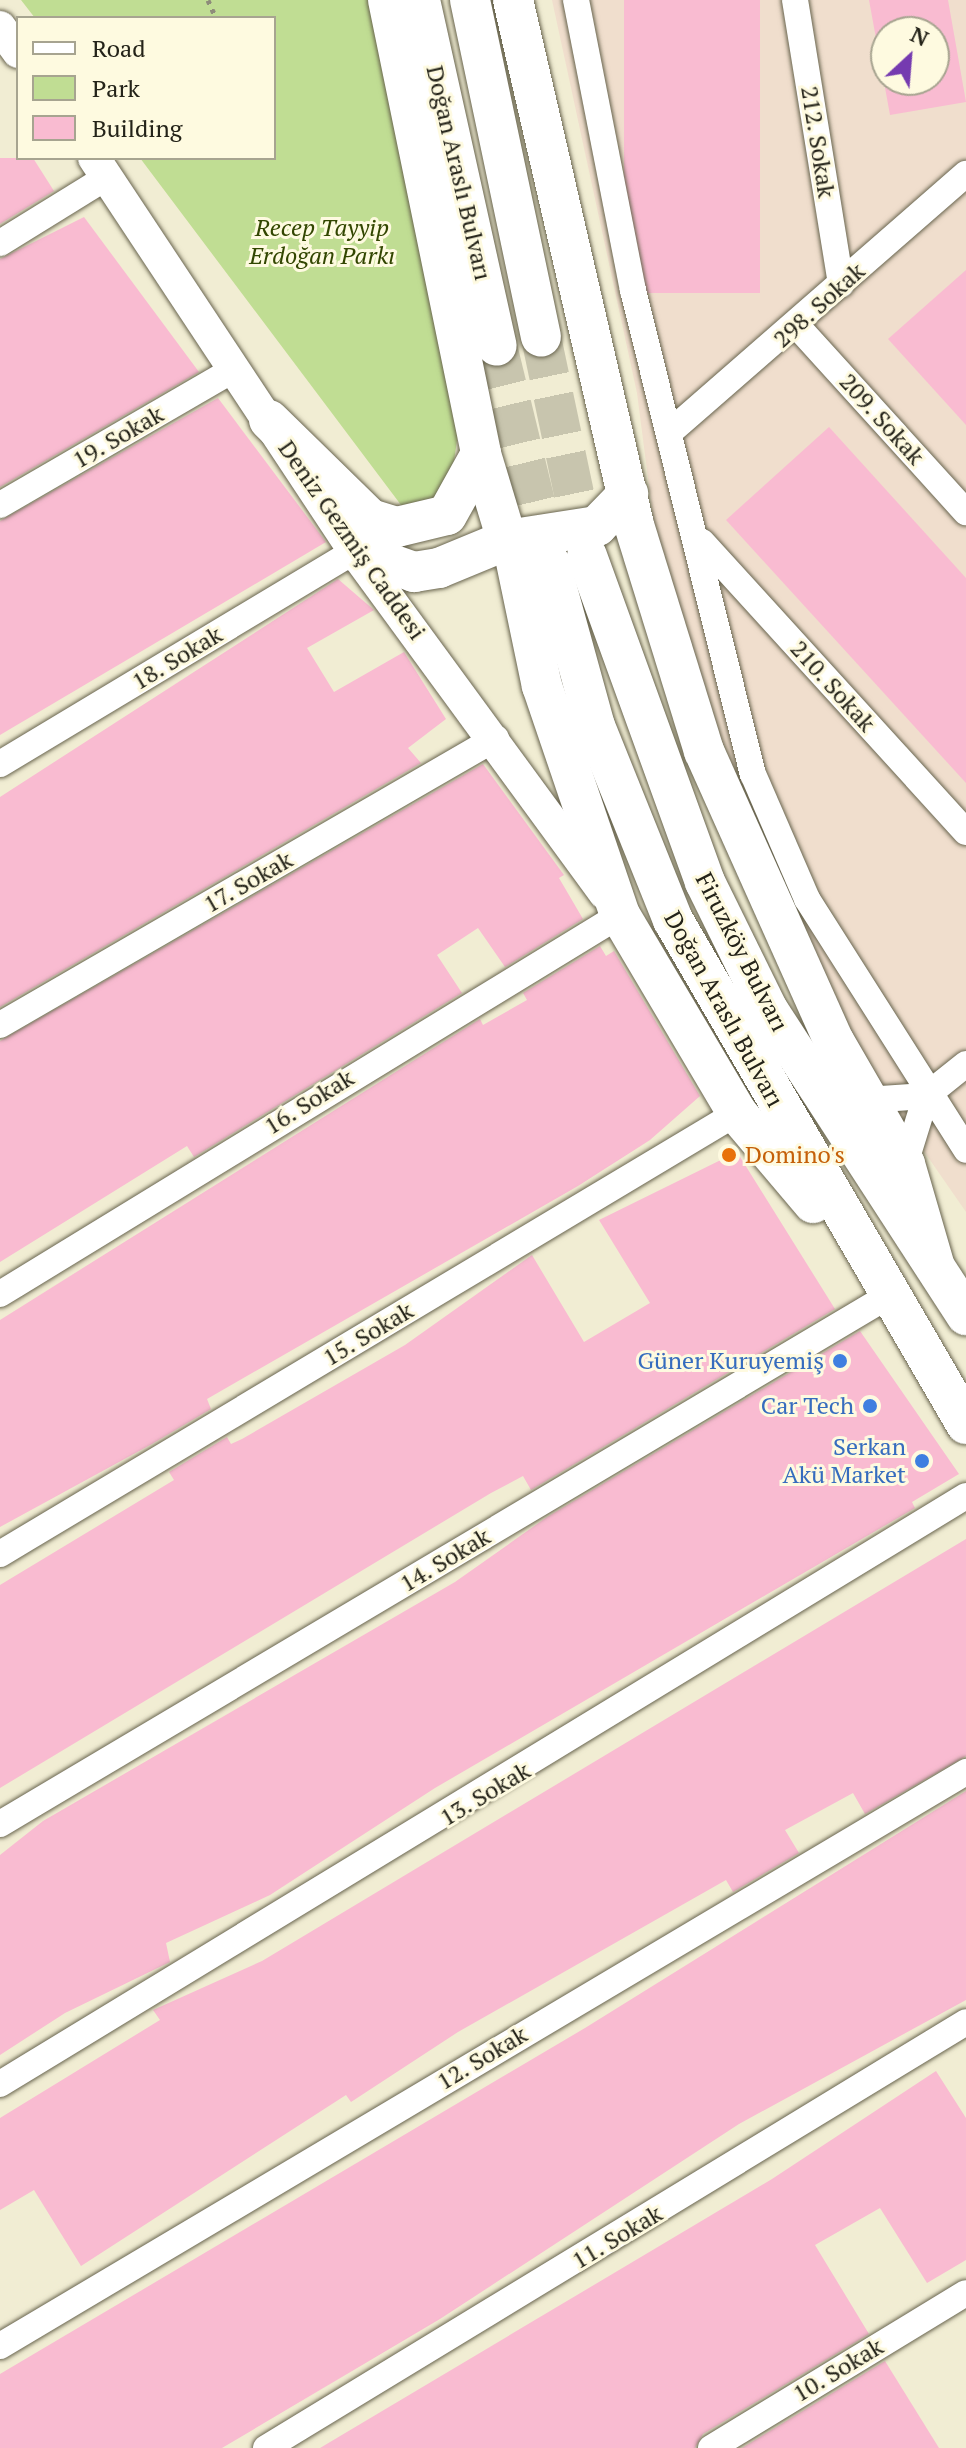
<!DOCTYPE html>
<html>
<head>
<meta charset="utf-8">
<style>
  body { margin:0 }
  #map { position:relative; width:966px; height:2448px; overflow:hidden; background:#f1edd3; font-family:"PT Serif",serif }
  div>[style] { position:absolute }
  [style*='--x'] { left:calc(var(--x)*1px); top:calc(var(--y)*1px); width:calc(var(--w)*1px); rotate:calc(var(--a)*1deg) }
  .industrial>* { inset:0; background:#f0decd }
  .green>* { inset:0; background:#c0dd93 }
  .building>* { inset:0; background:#f9bbd1; transform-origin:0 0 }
  .primary-tunnel>* { height:40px; margin-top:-20px; transform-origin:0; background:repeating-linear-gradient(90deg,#c8c5ae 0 40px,transparent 0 60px) }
  .path>* { height:5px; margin-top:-2.5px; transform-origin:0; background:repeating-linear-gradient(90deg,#8e8c7a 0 4px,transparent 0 10px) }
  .roads { filter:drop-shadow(0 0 2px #68644e) drop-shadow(0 0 2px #68644e) }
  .minor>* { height:26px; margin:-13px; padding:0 13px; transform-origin:13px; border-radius:13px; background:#fff }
  .tertiary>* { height:32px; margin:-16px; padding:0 16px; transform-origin:16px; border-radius:16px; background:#fff }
  .primary>* { height:40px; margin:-20px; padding:0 20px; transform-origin:20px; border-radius:20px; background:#fff }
  .dots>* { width:22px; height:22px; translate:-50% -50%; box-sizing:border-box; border:4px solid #fefae0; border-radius:50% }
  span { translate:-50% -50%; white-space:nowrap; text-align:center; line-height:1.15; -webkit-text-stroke:6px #fefae0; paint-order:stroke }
  .street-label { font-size:24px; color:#242319 }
  .park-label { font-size:24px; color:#324600; font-style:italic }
  .food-label { font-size:24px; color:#c56008 }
  .left { translate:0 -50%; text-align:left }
  .shop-label { font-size:24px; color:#366cbe }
  .right { translate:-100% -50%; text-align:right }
  .legend { position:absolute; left:16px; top:16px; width:260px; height:144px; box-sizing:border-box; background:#fefae0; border:2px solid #a7a490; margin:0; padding:10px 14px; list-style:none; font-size:24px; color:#242319 }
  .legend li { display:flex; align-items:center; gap:16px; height:40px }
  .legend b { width:40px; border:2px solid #a7a490 }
  .north { position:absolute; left:870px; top:16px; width:80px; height:80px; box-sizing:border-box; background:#fefae0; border:2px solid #a7a490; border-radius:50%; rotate:26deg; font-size:22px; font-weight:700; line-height:32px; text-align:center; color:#242319 }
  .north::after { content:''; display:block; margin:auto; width:28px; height:36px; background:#753ab0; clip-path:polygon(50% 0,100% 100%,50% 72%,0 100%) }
</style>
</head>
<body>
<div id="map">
  <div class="industrial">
    <i style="clip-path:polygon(evenodd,552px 0,966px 0,966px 1212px,869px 1072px,767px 883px,655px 532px,637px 393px,552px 0,886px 32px,934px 32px,934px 80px,886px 80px,886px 32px)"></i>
  </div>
  <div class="green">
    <i style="clip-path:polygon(21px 0,369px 0,458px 434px,449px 494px,404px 509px,140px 158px,274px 158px,274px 18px,35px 18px)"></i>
  </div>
  <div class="building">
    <i style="left:624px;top:0;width:136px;height:293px"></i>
    <i style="clip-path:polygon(evenodd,869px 0,948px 0,966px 102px,890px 115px,869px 0,886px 32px,934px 32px,934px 80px,886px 80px,886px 32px)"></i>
    <i style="clip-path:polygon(0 158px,33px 158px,54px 191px,0 224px)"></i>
    <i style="clip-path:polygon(84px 217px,199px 372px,0 487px,0 259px)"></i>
    <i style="clip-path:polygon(966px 270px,966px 425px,888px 339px)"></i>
    <i style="clip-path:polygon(218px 398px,326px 542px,0 735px,0 521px)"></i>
    <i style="clip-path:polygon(829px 427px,966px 578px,966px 783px,726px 520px)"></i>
    <i style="clip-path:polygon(338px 579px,374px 610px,307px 648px,334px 692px,404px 652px,446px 719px,408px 748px,421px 763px,0 1007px,0 797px)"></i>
    <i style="clip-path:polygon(483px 764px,564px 875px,559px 878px,583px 919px,505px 967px,478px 928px,437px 955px,462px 993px,194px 1157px,187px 1146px,0 1262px,0 1041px)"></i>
    <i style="clip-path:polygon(600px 946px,606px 956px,614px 951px,700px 1096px,650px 1140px,578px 1186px,207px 1399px,211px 1409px,152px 1444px,0 1527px,0 1320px,480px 1019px,483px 1025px,527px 1000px,523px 993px)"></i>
    <i style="clip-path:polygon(737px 1152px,835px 1309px,531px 1490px,523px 1476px,491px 1493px,0 1788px,0 1585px,174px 1480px,169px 1472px,227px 1437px,231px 1444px,242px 1439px,405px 1345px,532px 1255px,584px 1342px,650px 1303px,599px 1220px)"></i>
    <i style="clip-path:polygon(860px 1331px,959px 1474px,912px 1502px,915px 1508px,435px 1788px,270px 1895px,166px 1943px,170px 1962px,65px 2013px,0 2055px,0 1855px,43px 1821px,455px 1582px,547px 1517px)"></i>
    <i style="clip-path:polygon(966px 1539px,966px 1756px,865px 1814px,853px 1793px,785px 1830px,799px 1853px,733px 1892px,726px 1880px,458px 2032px,351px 2102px,346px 2095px,81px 2266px,34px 2190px,0 2210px,0 2118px,160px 2020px,153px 2010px,262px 1961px)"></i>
    <i style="clip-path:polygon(966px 1791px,966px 2000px,739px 2124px,440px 2319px,222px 2448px,0 2448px,0 2374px,585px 2028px)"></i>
    <i style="clip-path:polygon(936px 2071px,966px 2118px,966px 2260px,927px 2283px,880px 2208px,815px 2245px,869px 2334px,703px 2434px,695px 2448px,320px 2448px,772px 2179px)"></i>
    <i style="clip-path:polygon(885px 2361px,939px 2448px,742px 2448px)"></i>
  </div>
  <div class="primary-tunnel">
    <i style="--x:541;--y:337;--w:224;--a:78.1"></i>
    <i style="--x:497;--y:346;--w:223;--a:76.3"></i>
  </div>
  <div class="path">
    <i style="--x:208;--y:0;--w:20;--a:66"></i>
  </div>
  <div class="roads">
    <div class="minor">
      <i style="--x:576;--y:0;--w:296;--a:78.9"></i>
      <i style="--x:633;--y:290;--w:499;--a:76.1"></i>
      <i style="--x:753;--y:774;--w:136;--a:66.6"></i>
      <i style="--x:807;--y:899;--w:297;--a:57.6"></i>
      <i style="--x:795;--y:0;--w:288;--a:80.8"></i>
      <i style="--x:0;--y:243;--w:126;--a:-31.7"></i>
      <i style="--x:798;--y:327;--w:250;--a:47.8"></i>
      <i style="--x:670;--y:432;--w:393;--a:-41.1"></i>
      <i style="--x:0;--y:505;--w:272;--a:-30.1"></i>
      <i style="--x:702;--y:542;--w:392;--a:47.7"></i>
      <i style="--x:0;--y:764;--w:413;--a:-31"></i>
      <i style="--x:0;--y:1025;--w:573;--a:-30.05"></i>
      <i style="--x:866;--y:1100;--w:60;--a:-3.8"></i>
      <i style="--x:926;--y:1096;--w:51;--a:-38.7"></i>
      <i style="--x:905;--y:1164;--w:71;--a:-72.8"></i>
      <i style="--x:0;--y:1294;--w:727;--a:-31.44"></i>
      <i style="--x:0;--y:1554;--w:859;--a:-30.9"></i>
      <i style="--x:0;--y:1824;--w:1035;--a:-30.73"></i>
      <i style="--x:0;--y:2084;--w:1131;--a:-31.33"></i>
      <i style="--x:0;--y:2346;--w:1124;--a:-30.72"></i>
      <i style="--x:266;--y:2448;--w:819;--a:-31.32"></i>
      <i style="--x:711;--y:2448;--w:298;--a:-31.3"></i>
    </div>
    <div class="tertiary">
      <i style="--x:0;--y:27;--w:31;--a:54"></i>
      <i style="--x:94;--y:158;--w:471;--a:56.5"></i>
      <i style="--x:354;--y:551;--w:424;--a:53.8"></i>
    </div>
    <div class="primary">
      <i style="--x:388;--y:0;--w:463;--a:78.4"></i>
      <i style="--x:481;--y:454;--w:90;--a:73.2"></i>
      <i style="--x:420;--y:0;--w:354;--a:77.5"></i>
      <i style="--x:470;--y:0;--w:344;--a:78.1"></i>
      <i style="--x:513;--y:0;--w:539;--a:77.02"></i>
      <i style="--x:634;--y:525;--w:237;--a:72.8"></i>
      <i style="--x:704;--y:751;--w:318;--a:65.9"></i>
      <i style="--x:834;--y:1041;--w:142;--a:60"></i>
      <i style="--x:905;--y:1164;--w:104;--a:73.8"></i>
      <i style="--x:269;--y:420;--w:141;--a:44.4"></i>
      <i style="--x:370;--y:519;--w:28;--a:17"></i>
      <i style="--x:397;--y:527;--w:51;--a:-13.5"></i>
      <i style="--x:447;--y:515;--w:70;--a:-60.9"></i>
      <i style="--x:512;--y:543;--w:146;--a:78.2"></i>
      <i style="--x:542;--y:686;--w:242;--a:71.2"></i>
      <i style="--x:620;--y:915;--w:230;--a:59.4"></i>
      <i style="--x:737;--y:1113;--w:118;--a:49.8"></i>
      <i style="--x:354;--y:551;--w:64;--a:19.3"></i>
      <i style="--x:414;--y:572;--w:25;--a:-9"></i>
      <i style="--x:439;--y:568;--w:74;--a:-22.4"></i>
      <i style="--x:507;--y:540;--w:91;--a:-8.8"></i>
      <i style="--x:597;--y:526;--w:45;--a:-45.9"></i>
      <i style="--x:587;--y:556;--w:347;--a:70.1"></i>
      <i style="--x:705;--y:882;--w:143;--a:63.8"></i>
      <i style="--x:768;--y:1010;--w:364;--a:57"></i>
      <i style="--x:550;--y:563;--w:169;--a:74.6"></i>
      <i style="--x:595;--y:726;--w:209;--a:68.1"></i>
      <i style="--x:673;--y:920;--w:583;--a:59.83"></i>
    </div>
  </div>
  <div class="dots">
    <i style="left:729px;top:1155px;background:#e8710a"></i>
    <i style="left:840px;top:1361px;background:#3f7fe0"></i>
    <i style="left:870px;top:1406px;background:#3f7fe0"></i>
    <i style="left:922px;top:1461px;background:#3f7fe0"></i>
  </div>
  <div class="street-label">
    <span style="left:818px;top:142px;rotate:81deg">212. Sokak</span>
    <span style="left:459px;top:173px;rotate:77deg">Doğan Araslı Bulvarı</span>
    <span style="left:819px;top:305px;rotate:-42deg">298. Sokak</span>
    <span style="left:882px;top:419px;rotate:48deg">209. Sokak</span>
    <span style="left:118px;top:437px;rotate:-30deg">19. Sokak</span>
    <span style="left:352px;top:540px;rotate:55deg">Deniz Gezmiş Caddesi</span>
    <span style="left:177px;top:658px;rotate:-31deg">18. Sokak</span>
    <span style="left:833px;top:686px;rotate:48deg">210. Sokak</span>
    <span style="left:248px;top:882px;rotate:-30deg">17. Sokak</span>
    <span style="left:742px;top:952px;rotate:63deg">Firuzköy Bulvarı</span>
    <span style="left:724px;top:1009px;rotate:61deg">Doğan Araslı Bulvarı</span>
    <span style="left:309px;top:1102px;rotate:-32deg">16. Sokak</span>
    <span style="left:368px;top:1334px;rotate:-31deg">15. Sokak</span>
    <span style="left:445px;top:1560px;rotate:-31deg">14. Sokak</span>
    <span style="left:485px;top:1794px;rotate:-31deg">13. Sokak</span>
    <span style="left:482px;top:2058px;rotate:-31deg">12. Sokak</span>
    <span style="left:617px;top:2237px;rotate:-31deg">11. Sokak</span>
    <span style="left:838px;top:2370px;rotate:-31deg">10. Sokak</span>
  </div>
  <div class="park-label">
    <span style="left:322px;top:242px">Recep Tayyip<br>Erdoğan Parkı</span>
  </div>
  <div class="food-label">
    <span class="left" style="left:745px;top:1155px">Domino's</span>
  </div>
  <div class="shop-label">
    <span class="right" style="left:824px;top:1361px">Güner Kuruyemiş</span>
    <span class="right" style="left:854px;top:1406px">Car Tech</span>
    <span class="right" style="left:906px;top:1461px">Serkan<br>Akü Market</span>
  </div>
  <ul class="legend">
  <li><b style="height:10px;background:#fff"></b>Road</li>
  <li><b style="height:22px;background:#c0dd93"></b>Park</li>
  <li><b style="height:22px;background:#f9bbd1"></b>Building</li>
  </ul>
  <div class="north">N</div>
</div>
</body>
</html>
